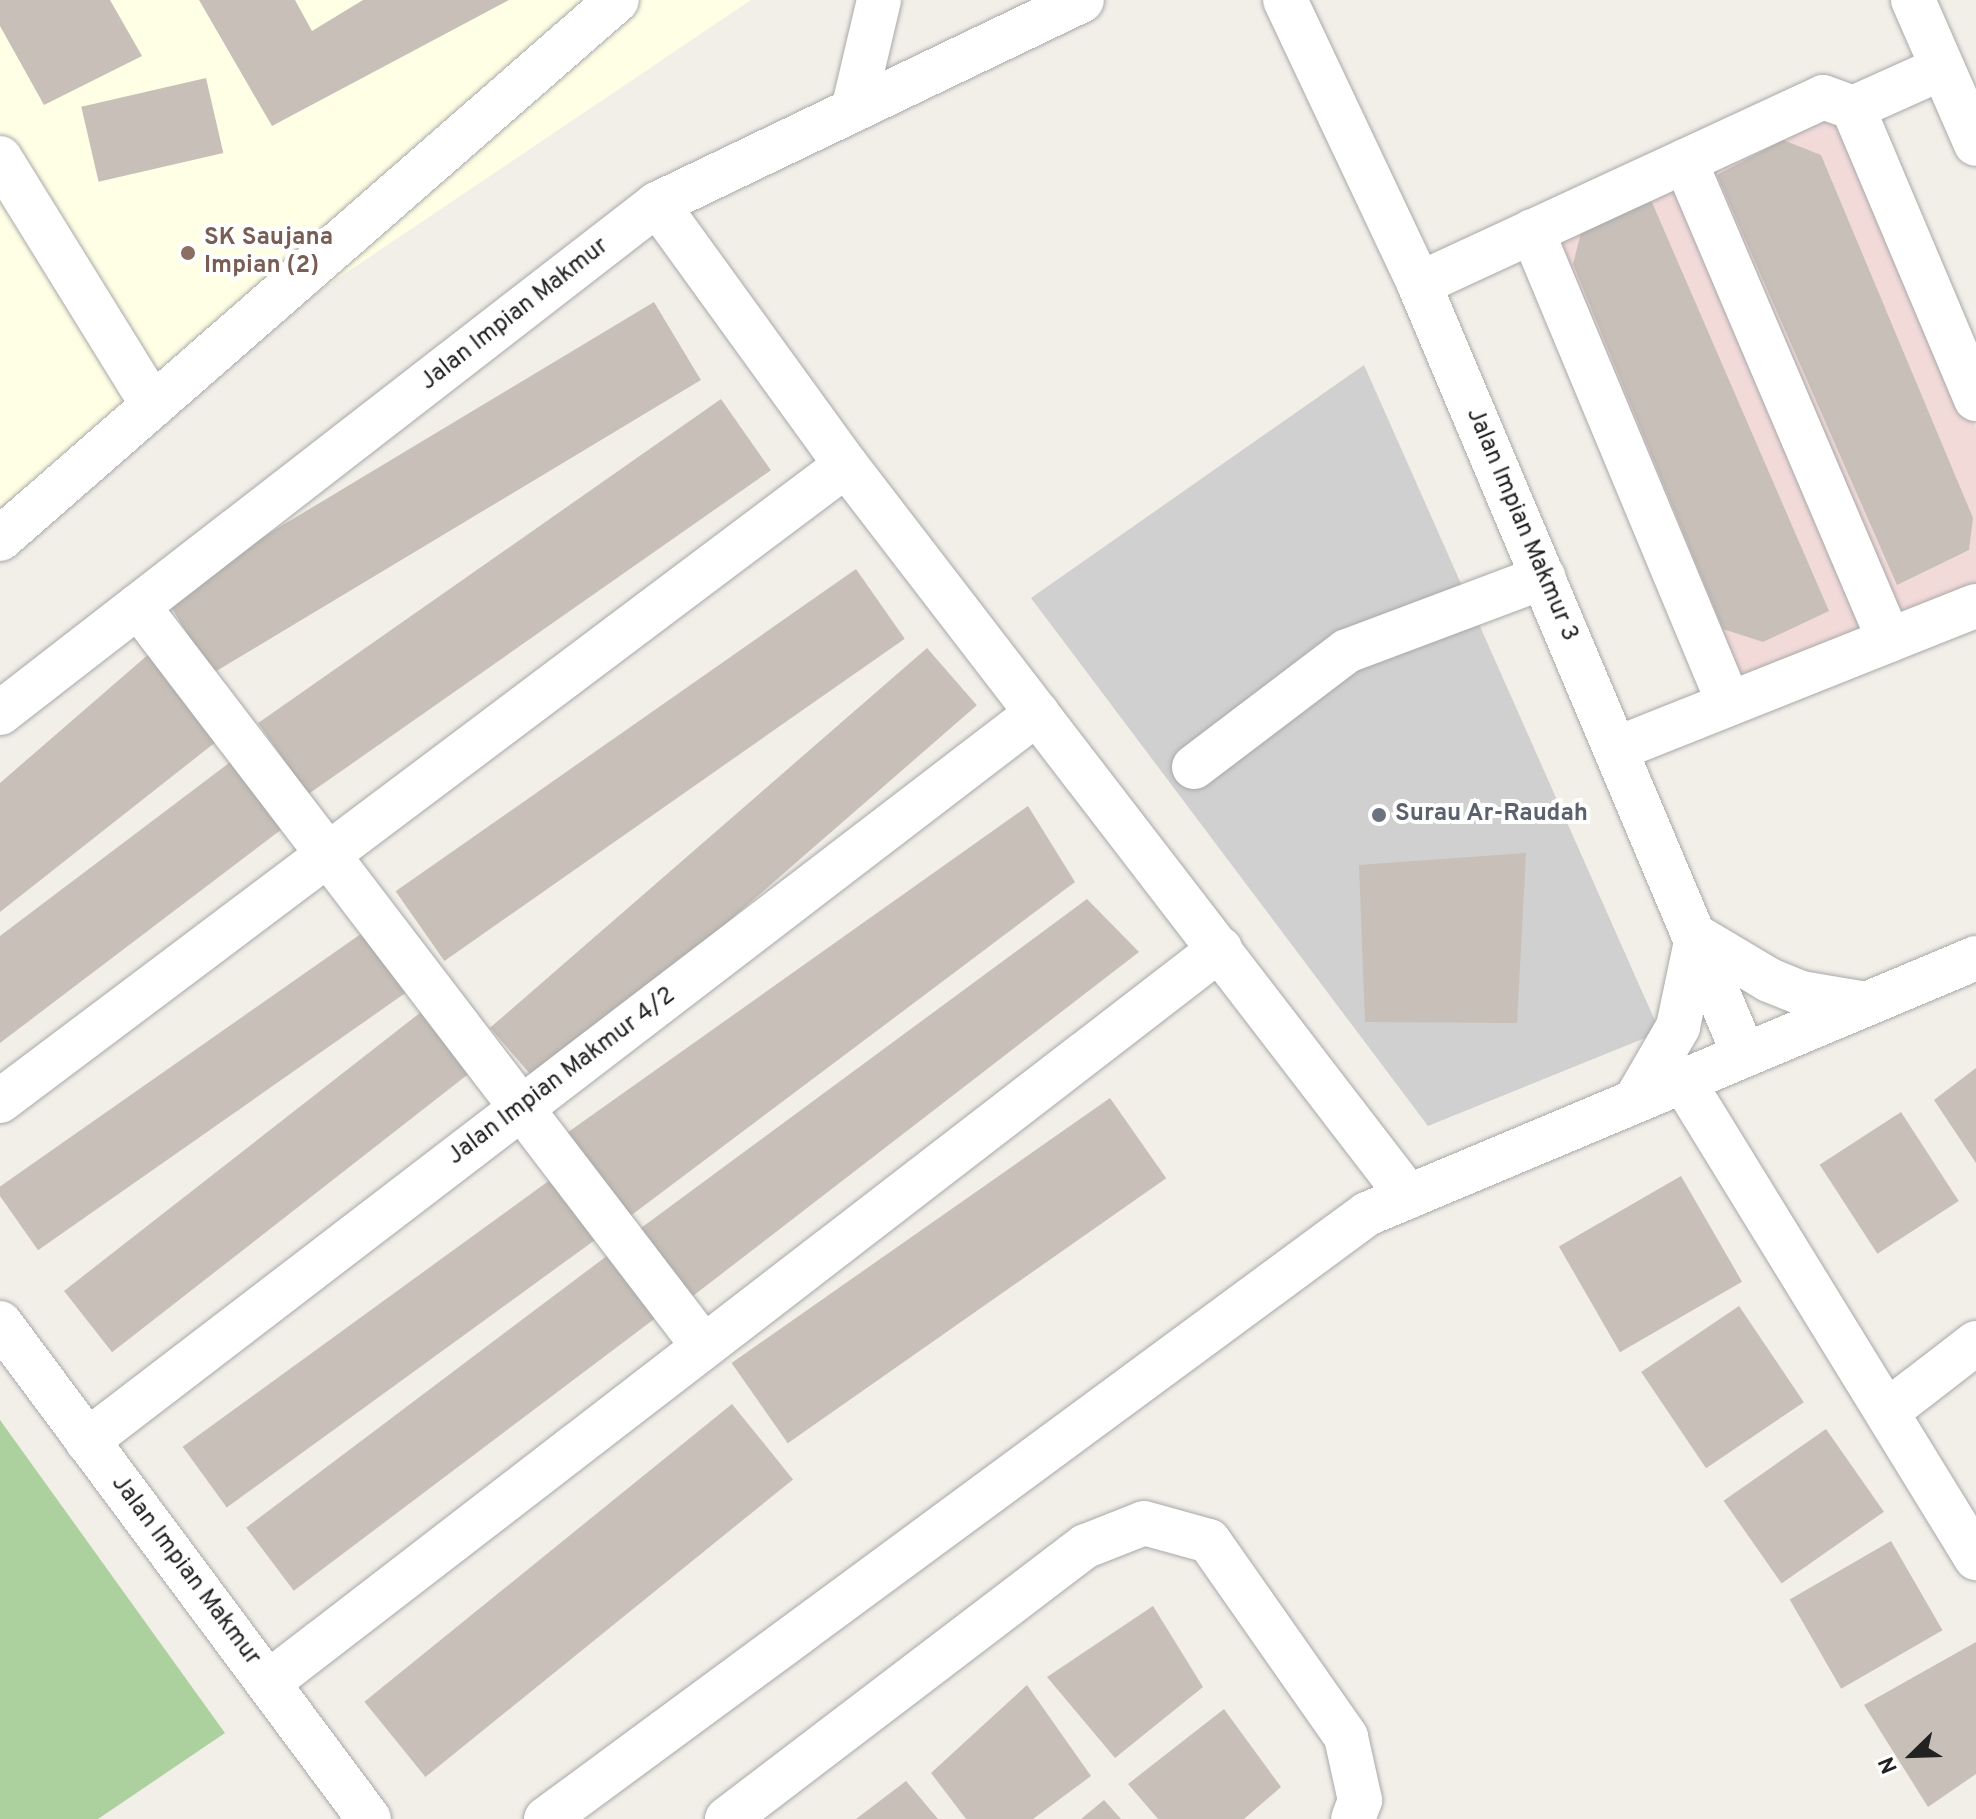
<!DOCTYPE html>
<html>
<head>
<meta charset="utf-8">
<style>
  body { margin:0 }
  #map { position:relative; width:1976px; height:1819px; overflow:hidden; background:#f2efe9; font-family:Overpass,sans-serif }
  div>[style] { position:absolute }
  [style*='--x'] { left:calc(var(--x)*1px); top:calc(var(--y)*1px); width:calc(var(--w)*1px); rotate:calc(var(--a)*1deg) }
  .commercial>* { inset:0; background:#f2dad9 }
  .education>* { inset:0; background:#ffffe5 }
  .religious>* { inset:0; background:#d0d0d0 }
  .forest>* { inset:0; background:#add19e }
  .building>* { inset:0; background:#c7bfb8; transform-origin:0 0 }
  .roads { filter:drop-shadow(0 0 2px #a9a9a9) drop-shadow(0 0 2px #a9a9a9) }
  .minor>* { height:44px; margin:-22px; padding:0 22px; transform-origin:22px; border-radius:22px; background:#fff }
  .dots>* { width:22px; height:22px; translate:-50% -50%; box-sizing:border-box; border:4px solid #fff; border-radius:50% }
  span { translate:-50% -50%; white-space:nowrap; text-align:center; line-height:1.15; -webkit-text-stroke:8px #fff; paint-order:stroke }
  .education-label { font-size:24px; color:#785e54; font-weight:700 }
  .left { translate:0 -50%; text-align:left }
  .street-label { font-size:24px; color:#222 }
  .worship-label { font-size:24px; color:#5b616d; font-weight:700 }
  .north { position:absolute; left:1872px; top:1715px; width:80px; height:80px; -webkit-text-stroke:6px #fff; paint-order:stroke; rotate:247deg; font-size:22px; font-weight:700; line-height:32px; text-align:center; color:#222 }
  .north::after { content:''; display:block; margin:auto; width:28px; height:36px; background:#222; clip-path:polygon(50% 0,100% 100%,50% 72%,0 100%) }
</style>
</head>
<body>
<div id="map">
  <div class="commercial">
    <i style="clip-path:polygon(1818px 113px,1846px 121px,1976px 428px,1976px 596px,1736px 686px,1546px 234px)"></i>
  </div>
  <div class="education">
    <i style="clip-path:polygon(0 0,751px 0,0 506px)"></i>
  </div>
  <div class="religious">
    <i style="clip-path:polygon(1364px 365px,1660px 1032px,1428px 1126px,1031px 598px)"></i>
  </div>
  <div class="forest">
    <i style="clip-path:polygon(0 1420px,225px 1733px,98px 1819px,0 1819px)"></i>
  </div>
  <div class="building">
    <i style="clip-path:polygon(0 0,110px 0,142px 56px,44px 105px,0 26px)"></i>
    <i style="clip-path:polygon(199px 0,295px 0,312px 31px,363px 0,509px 0,272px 126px)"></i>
    <i style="left:206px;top:78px;width:77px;height:128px;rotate:77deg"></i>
    <i style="clip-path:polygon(1783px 140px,1821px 155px,1973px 518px,1969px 550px,1897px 585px,1717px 175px)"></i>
    <i style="clip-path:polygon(1651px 200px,1829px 611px,1763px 642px,1723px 629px,1573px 264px,1582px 229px)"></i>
    <i style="left:654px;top:302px;width:91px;height:571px;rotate:59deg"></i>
    <i style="left:721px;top:399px;width:87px;height:565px;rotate:55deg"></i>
    <i style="left:856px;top:569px;width:85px;height:562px;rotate:55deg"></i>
    <i style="left:927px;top:648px;width:76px;height:579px;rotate:49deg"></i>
    <i style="clip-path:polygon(150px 653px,217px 741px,0 912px,0 783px)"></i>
    <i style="clip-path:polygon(233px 760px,282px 829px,0 1043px,0 936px)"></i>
    <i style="clip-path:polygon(1028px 806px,1075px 882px,629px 1217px,564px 1135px)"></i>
    <i style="clip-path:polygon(1526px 853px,1517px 1023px,1365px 1022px,1359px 865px)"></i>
    <i style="clip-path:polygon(1087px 899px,1139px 952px,689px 1299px,637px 1231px)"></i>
    <i style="left:365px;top:931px;width:74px;height:451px;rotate:55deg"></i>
    <i style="left:421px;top:1012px;width:78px;height:453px;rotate:52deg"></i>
    <i style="clip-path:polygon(1976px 1068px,1976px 1163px,1934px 1100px)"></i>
    <i style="left:1110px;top:1098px;width:98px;height:462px;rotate:55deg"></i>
    <i style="left:1901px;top:1112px;width:106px;height:97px;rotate:57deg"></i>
    <i style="left:1681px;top:1176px;width:122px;height:141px;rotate:60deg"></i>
    <i style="left:554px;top:1177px;width:75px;height:459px;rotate:54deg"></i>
    <i style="left:612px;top:1252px;width:79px;height:458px;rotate:53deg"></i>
    <i style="left:1739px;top:1306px;width:116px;height:118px;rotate:56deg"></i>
    <i style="left:732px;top:1404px;width:97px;height:473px;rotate:51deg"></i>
    <i style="left:1826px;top:1429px;width:101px;height:125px;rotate:55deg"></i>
    <i style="left:1891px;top:1541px;width:103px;height:117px;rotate:60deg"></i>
    <i style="clip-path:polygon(1153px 1606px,1203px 1687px,1115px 1758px,1047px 1677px)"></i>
    <i style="clip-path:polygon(1976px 1642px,1976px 1774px,1928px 1807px,1864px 1705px)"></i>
    <i style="clip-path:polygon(1027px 1685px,1091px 1776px,1033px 1819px,966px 1819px,931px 1773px)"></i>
    <i style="clip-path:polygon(1224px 1709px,1281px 1787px,1244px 1819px,1158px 1819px,1128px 1784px)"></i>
    <i style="clip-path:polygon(906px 1781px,938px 1819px,856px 1819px)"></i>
    <i style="clip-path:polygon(1104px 1800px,1121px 1819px,1081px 1819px)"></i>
  </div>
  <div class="roads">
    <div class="minor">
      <i style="--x:1285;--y:0;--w:314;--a:64.7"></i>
      <i style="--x:1419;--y:284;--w:837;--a:67.14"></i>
      <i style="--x:1913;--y:0;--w:157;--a:66.4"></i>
      <i style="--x:1853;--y:108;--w:98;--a:-24.2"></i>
      <i style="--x:853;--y:110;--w:113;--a:-76.7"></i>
      <i style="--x:0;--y:158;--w:291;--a:58.3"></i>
      <i style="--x:1685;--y:161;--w:521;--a:66.93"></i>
      <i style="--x:657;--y:204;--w:322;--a:54.1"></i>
      <i style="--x:846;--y:465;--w:923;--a:52.44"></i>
      <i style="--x:1532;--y:231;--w:512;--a:67.39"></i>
      <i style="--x:1419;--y:284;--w:445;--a:-24.8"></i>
      <i style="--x:1823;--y:97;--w:32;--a:20"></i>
      <i style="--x:1853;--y:108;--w:316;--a:67.1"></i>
      <i style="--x:0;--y:539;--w:819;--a:-41.14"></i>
      <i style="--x:138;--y:606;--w:932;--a:52.63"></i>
      <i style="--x:0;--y:713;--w:831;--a:-37.77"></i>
      <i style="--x:657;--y:204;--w:471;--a:-25.6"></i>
      <i style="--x:1616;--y:749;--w:387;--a:-21.7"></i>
      <i style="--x:1194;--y:767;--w:192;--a:-37.2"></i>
      <i style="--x:1347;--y:651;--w:210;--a:-20.6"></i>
      <i style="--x:1683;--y:1081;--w:560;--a:58.44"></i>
      <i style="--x:0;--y:1101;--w:1058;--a:-36.93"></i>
      <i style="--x:1635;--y:1101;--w:86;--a:-59.8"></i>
      <i style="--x:1678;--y:1027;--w:92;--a:-78.1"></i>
      <i style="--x:1697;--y:937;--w:84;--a:30.8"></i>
      <i style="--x:1769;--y:980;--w:35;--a:22"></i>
      <i style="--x:1801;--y:993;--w:66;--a:9.6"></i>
      <i style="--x:0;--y:1323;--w:618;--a:53.35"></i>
      <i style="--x:1889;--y:1410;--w:110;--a:-37.6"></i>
      <i style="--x:87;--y:1441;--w:1197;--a:-37.46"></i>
      <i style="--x:269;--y:1682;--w:1201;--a:-37.62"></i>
      <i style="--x:546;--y:1819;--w:1020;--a:-36.39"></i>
      <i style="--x:1367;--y:1214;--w:661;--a:-22.8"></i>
      <i style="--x:727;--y:1819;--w:451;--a:-37.3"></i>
      <i style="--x:1086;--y:1546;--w:62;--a:-21.6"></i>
      <i style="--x:1144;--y:1523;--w:67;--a:15.5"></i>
      <i style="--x:1209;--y:1541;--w:239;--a:55"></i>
      <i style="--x:1346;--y:1737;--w:65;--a:77.5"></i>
      <i style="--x:1360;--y:1800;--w:20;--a:110"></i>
    </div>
  </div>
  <div class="dots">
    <i style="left:188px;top:253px;background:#8d6e63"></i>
    <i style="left:1379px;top:815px;background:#6b7280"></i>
  </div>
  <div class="education-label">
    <span class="left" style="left:204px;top:253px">SK Saujana<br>Impian (2)</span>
  </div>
  <div class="street-label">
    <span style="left:515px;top:315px;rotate:-38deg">Jalan Impian Makmur</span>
    <span style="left:1521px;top:525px;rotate:67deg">Jalan Impian Makmur 3</span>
    <span style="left:562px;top:1077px;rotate:-37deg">Jalan Impian Makmur 4/2</span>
    <span style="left:185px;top:1571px;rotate:53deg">Jalan Impian Makmur</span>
  </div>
  <div class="worship-label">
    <span class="left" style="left:1395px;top:815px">Surau Ar-Raudah</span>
  </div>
  <div class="north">N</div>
</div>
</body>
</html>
